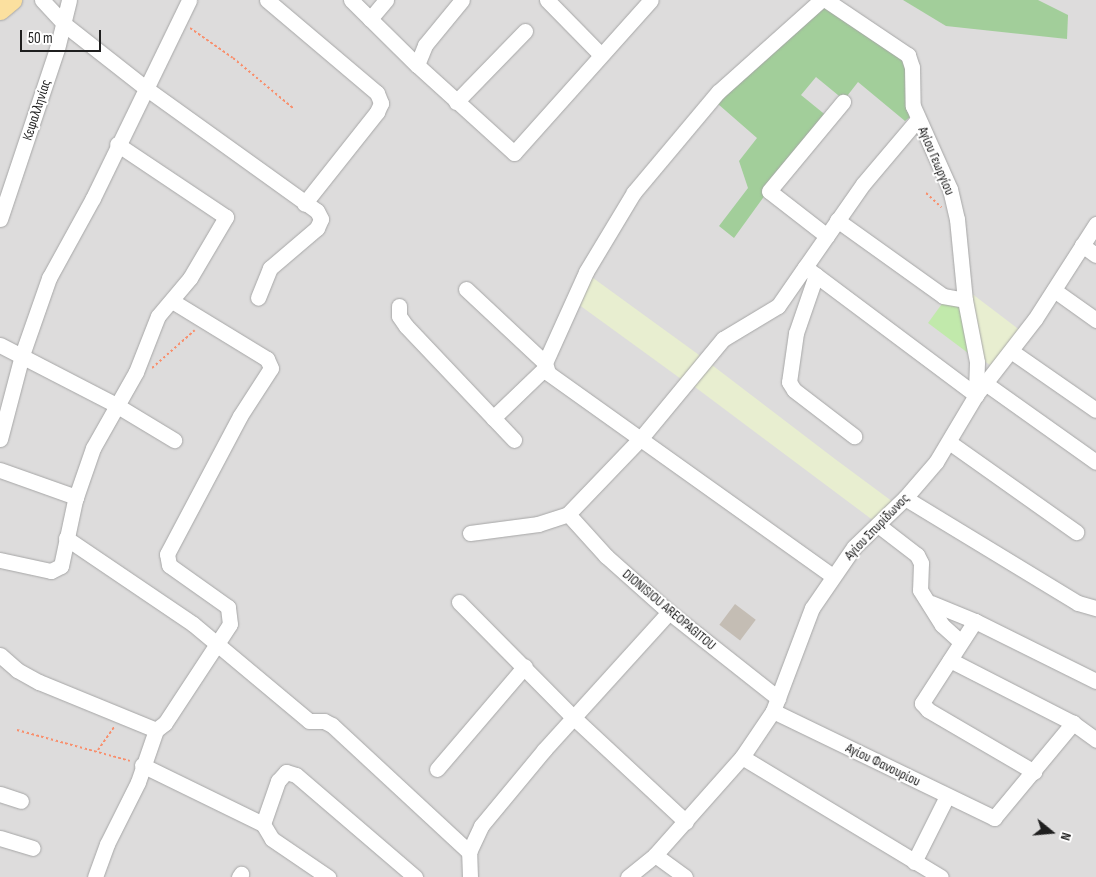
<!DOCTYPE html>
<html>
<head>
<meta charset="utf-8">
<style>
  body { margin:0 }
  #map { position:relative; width:1096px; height:877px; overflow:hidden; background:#efede5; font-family:"Sofia Sans Condensed",sans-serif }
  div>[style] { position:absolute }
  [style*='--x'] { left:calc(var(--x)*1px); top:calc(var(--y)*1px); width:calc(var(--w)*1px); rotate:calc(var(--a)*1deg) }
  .residential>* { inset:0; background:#dddcdc }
  .farmland>* { inset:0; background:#e8eed0; transform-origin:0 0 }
  .grass>* { inset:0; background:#c1e9ab }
  .forest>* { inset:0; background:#a2ce9a }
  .building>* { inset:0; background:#c4bdb4; transform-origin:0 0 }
  .path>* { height:2px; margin-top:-1px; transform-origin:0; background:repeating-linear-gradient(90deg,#f88f6d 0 2.5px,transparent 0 5px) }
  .roads { filter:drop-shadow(0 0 1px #a6a6a6) drop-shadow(0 0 1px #a6a6a6) }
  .minor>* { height:15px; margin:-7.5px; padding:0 7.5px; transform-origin:7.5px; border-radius:7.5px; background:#fff }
  .major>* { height:19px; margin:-9.5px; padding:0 9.5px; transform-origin:9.5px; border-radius:9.5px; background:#fbe09f }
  span { translate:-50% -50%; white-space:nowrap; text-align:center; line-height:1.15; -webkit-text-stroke:4px #fff; paint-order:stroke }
  .street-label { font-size:14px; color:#1f1f1f }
  .north { position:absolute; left:1026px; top:807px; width:50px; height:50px; -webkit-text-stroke:4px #fff; paint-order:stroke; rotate:107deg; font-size:14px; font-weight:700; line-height:20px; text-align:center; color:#1f1f1f }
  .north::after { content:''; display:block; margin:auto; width:18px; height:22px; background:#1f1f1f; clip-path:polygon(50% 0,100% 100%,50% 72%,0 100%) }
  .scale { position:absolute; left:20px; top:30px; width:81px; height:22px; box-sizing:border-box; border:2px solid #1f1f1f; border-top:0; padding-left:6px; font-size:15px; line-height:18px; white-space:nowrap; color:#1f1f1f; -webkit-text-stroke:4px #fff; paint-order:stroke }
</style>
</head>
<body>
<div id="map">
  <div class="residential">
    <i style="clip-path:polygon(22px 0,1096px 0,1096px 877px,0 877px,0 19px)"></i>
  </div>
  <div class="farmland">
    <i style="left:589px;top:275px;width:139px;height:30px;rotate:36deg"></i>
    <i style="clip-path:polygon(971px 293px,1021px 331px,993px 367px,981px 359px)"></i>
    <i style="clip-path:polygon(708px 362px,835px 459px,893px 502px,874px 521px,691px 384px)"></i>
  </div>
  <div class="grass">
    <i style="clip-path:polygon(944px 301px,961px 305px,968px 353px,928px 323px)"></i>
  </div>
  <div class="forest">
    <i style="clip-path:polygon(903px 0,1038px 0,1068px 15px,1067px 39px,946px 26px)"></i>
    <i style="clip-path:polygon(824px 4px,894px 51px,905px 63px,911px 116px,905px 121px,858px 82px,844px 100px,816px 77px,801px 95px,828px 117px,791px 159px,734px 238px,719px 226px,748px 188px,739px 161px,757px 138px,718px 104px,741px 78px)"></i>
  </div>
  <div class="building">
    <i style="left:735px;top:604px;width:26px;height:26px;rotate:37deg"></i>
  </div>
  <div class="path">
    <i style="--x:190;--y:28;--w:52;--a:34.9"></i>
    <i style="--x:233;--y:58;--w:78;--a:39.8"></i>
    <i style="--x:926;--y:193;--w:21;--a:43"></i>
    <i style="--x:152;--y:368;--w:57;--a:-41.5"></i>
    <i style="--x:17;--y:730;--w:117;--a:15.3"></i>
    <i style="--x:98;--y:750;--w:29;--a:-55"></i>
  </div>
  <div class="roads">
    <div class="minor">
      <i style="--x:42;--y:0;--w:33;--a:47"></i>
      <i style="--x:64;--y:24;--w:105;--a:38.1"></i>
      <i style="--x:147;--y:89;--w:209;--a:35.7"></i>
      <i style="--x:317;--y:211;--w:9;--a:63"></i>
      <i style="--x:321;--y:219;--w:10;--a:114"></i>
      <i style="--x:317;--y:228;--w:62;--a:139.6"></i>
      <i style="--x:270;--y:268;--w:32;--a:112"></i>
      <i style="--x:267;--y:0;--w:144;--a:40.2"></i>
      <i style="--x:377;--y:93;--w:11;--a:68"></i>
      <i style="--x:381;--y:103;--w:10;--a:114"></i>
      <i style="--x:377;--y:112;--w:117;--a:128.4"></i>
      <i style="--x:351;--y:0;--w:93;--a:44.6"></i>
      <i style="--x:417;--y:65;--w:131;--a:42.2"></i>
      <i style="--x:514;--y:153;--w:205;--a:-48.2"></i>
      <i style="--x:547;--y:0;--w:76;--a:45.5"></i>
      <i style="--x:821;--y:0;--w:138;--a:138.2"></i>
      <i style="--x:718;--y:92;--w:131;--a:130"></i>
      <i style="--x:634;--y:192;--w:93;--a:121"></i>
      <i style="--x:586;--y:272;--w:100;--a:114.3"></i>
      <i style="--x:545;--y:363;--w:10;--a:73"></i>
      <i style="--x:548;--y:373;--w:350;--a:35.5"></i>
      <i style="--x:826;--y:0;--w:99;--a:33.9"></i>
      <i style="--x:908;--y:55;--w:13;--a:72"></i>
      <i style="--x:912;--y:67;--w:39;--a:89"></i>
      <i style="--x:913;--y:106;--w:91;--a:66"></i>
      <i style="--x:950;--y:189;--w:31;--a:77"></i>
      <i style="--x:957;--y:219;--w:81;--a:84.4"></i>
      <i style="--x:965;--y:300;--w:63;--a:79"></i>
      <i style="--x:977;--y:362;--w:33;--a:92"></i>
      <i style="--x:370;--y:19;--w:25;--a:-50"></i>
      <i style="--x:417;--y:65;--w:22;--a:-68"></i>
      <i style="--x:425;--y:45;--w:58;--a:-50.6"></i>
      <i style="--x:456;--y:102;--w:99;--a:-45.8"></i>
      <i style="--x:918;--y:119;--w:85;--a:130.2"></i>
      <i style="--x:863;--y:184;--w:101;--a:124.9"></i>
      <i style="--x:805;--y:267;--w:214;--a:36.8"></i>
      <i style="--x:0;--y:219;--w:179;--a:-71.5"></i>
      <i style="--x:57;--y:49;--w:50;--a:-76.2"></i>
      <i style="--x:837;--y:220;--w:130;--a:35.6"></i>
      <i style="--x:943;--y:296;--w:22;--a:10"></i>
      <i style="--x:827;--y:236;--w:73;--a:-142.2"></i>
      <i style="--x:769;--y:191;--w:116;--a:-50.3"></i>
      <i style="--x:1082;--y:245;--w:17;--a:36"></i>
      <i style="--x:816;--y:275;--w:61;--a:109"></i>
      <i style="--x:796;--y:333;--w:49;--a:98.1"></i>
      <i style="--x:789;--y:382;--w:9;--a:58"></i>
      <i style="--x:794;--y:390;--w:76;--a:37.5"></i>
      <i style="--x:466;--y:289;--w:108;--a:43.1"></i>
      <i style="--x:1054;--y:290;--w:52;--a:35.5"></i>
      <i style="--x:399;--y:306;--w:10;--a:90"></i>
      <i style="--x:399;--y:316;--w:12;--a:55"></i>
      <i style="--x:406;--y:326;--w:157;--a:46.5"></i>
      <i style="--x:0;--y:345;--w:131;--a:27.3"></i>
      <i style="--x:116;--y:405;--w:68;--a:31.1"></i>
      <i style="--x:1011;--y:351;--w:103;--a:34.8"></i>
      <i style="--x:985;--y:383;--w:136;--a:35.4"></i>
      <i style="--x:493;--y:418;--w:72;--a:-43.9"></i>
      <i style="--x:0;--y:439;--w:87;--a:-75.3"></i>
      <i style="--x:22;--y:355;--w:82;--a:-70.7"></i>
      <i style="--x:49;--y:278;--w:91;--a:-61.2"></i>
      <i style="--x:93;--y:198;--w:220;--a:-64.1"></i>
      <i style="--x:949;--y:442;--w:156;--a:35.3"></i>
      <i style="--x:0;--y:470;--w:81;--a:19.6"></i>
      <i style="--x:905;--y:498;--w:202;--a:31.3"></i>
      <i style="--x:1078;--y:603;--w:19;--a:16"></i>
      <i style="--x:568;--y:514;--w:57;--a:47.9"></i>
      <i style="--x:606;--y:556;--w:84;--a:41.6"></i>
      <i style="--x:669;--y:612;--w:139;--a:38.3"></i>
      <i style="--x:878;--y:525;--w:49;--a:37.6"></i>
      <i style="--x:917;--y:555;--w:9;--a:63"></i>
      <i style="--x:921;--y:563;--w:27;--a:92"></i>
      <i style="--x:920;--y:590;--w:41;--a:57.8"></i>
      <i style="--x:942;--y:625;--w:25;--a:42"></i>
      <i style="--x:470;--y:533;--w:69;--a:-7.5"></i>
      <i style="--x:538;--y:524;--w:32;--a:-18"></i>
      <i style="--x:568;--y:514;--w:105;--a:-46.2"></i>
      <i style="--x:641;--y:438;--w:129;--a:-50.4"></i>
      <i style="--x:723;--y:339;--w:64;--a:-31"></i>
      <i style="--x:778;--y:306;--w:47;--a:-55.3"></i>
      <i style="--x:66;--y:538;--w:153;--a:34.1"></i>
      <i style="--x:193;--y:624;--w:151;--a:39.9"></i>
      <i style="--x:309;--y:721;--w:15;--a:0"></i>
      <i style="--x:324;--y:721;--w:9;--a:27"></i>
      <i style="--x:332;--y:725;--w:187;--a:42.8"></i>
      <i style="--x:0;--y:560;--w:52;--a:12.2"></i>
      <i style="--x:51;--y:571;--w:11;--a:-27"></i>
      <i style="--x:61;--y:566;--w:67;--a:-78"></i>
      <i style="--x:75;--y:500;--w:55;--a:-70.9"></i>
      <i style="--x:93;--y:448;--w:87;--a:-60.5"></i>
      <i style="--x:136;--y:372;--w:60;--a:-68.6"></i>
      <i style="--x:158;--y:316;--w:50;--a:-49.9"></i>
      <i style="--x:190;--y:278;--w:71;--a:-59.5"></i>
      <i style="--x:226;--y:217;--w:131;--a:-146.2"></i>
      <i style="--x:459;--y:602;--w:162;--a:45.3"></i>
      <i style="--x:573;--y:717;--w:154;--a:42.9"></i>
      <i style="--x:931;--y:603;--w:48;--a:22.2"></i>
      <i style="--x:975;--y:621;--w:135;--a:26.4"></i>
      <i style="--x:975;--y:621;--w:98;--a:122.9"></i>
      <i style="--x:922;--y:703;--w:9;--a:49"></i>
      <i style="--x:928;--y:710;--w:123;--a:30.3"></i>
      <i style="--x:0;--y:655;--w:23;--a:41"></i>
      <i style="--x:17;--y:670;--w:25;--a:29"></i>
      <i style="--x:39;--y:682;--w:126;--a:22.3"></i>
      <i style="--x:156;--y:730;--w:11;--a:-38"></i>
      <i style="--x:165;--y:723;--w:118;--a:-56.7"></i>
      <i style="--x:230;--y:624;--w:17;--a:-97"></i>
      <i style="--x:228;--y:607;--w:72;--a:-144.6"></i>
      <i style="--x:169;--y:565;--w:11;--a:-100"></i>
      <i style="--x:167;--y:554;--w:156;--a:-62.1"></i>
      <i style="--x:240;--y:416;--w:57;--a:-57.1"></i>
      <i style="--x:271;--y:368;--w:10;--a:-114"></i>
      <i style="--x:267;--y:359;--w:111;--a:-148.6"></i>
      <i style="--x:950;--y:660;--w:138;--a:27.1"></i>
      <i style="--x:1073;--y:723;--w:29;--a:36"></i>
      <i style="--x:773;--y:711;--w:246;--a:25.8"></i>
      <i style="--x:994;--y:818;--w:124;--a:-50.3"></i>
      <i style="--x:742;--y:757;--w:232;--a:31.1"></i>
      <i style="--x:142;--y:765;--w:135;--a:26"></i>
      <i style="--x:263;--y:824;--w:17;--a:59"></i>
      <i style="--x:272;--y:839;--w:68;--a:34.2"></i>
      <i style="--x:437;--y:769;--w:135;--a:-49.5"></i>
      <i style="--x:0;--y:794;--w:22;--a:18"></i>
      <i style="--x:263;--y:824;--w:46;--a:-70.8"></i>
      <i style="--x:278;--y:781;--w:12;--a:-48"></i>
      <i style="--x:286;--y:772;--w:10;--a:17"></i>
      <i style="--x:296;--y:775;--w:157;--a:40.6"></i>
      <i style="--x:0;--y:838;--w:34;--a:17"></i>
      <i style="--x:655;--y:855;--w:37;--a:36"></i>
      <i style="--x:914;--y:862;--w:74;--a:-63.4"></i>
      <i style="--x:95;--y:877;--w:35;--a:-70"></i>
      <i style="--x:107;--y:844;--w:69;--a:-63.4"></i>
      <i style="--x:138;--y:782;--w:55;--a:-70.9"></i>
      <i style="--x:239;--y:877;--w:4;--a:-56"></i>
      <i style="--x:470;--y:877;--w:25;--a:-92"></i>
      <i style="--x:469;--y:852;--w:29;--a:-65"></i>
      <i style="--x:481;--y:826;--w:99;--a:-50.3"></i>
      <i style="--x:544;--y:750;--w:186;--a:-47.8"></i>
      <i style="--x:628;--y:877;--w:35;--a:-39"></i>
      <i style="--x:655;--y:855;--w:131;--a:-48.4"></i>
      <i style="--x:742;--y:757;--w:55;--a:-56"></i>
      <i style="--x:773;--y:711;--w:110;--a:-69.3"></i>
      <i style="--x:812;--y:608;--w:74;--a:-55.5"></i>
      <i style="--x:854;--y:547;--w:71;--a:-43.9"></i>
      <i style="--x:905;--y:498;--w:48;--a:-49.3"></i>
      <i style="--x:936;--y:462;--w:78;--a:-59.2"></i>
      <i style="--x:976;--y:395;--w:96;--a:-52.2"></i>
      <i style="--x:1035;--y:319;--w:113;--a:-57.3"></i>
    </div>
    <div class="major">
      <i style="--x:0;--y:10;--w:16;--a:-40"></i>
    </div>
  </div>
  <div class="street-label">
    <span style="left:37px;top:110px;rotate:-72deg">Κεφαλληνίας</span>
    <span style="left:936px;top:161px;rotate:67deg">Αγίου Γεωργίου</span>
    <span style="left:877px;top:527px;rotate:-46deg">Αγίου Σπυρίδωνος</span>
    <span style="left:669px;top:610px;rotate:40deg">DIONISIOU AREOPAGITOU</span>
    <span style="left:883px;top:765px;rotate:26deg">Αγίου Φανουρίου</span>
  </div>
  <div class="north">N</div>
  <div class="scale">50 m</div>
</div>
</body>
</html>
